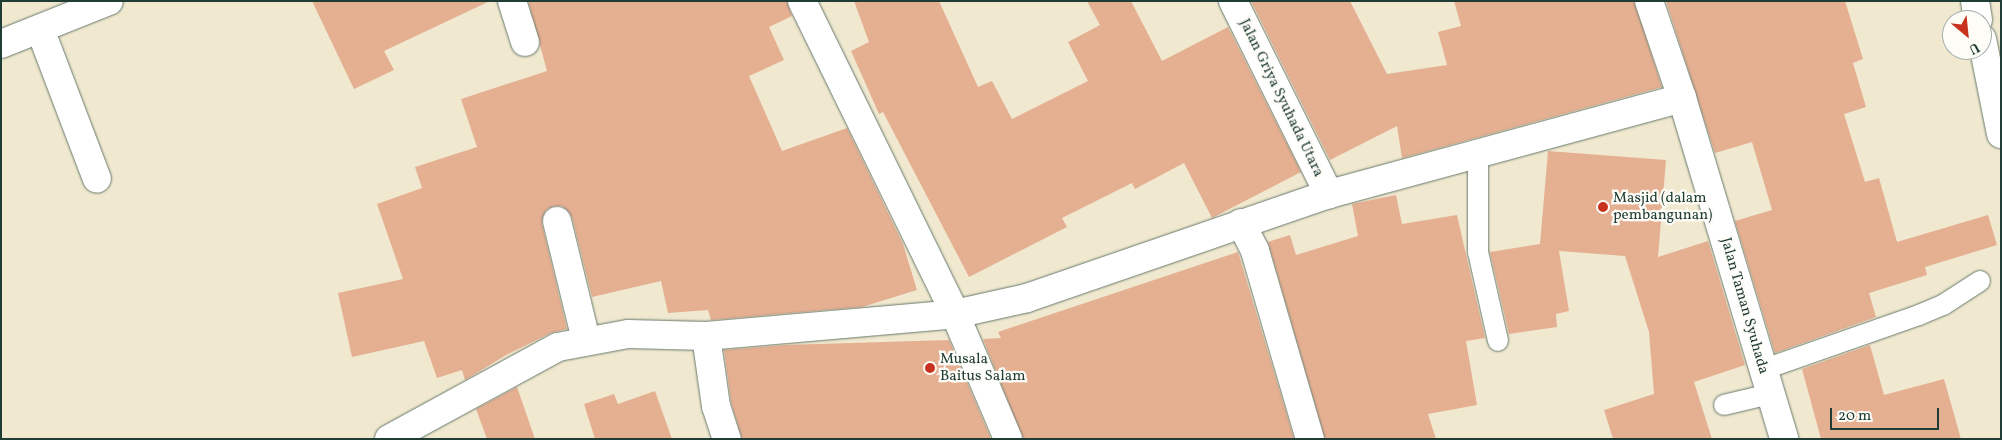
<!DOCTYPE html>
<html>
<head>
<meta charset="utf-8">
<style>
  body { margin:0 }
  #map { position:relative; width:2002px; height:440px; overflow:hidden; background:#f0e9d0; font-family:Vollkorn,serif }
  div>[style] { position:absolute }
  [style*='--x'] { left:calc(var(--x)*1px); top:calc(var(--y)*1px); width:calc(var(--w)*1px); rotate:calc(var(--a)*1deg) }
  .building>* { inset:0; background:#e5af92 }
  .roads { filter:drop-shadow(0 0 1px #68796b) drop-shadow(0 0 1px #68796b) }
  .service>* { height:20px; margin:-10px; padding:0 10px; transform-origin:10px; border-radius:10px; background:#fff }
  .minor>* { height:28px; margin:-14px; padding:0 14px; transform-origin:14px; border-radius:14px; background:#fff }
  .tertiary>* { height:28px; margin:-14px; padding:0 14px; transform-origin:14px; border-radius:14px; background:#fff }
  .dots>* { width:14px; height:14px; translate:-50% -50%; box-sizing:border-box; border:2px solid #fdfcf7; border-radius:50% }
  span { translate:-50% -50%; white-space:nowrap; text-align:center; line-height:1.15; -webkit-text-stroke:4.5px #fdfcf7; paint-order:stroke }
  .street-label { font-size:15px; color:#1f3d34 }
  .poi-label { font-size:15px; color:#1f3d34 }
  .left { translate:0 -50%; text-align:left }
  .frame { position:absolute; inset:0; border:2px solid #1f3d34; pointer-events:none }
  .north { position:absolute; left:1942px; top:10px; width:50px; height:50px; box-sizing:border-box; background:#fdfcf7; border:1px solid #a4b0a9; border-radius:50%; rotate:152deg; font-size:14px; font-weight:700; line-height:20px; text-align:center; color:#1f3d34 }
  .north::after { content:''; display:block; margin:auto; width:18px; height:22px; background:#c8321e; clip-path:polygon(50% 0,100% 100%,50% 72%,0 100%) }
  .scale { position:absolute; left:1830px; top:408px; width:109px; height:22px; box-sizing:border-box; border:2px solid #1f3d34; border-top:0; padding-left:6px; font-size:15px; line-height:18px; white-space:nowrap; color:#1f3d34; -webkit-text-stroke:4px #fdfcf7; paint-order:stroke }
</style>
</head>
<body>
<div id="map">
  <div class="building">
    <i style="clip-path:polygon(312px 1px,490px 1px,384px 51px,394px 70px,354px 89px)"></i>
    <i style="clip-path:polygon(528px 1px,787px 1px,792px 16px,769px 27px,784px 60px,749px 76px,782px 151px,847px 128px,903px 244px,917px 290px,862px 307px,711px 320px,708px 310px,668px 313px,661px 281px,592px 297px,572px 217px,562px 206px,554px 206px,546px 210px,542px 224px,567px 329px,551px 333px,506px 355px,465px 380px,462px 370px,437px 378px,424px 341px,352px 357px,338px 293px,403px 279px,377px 204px,422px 188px,415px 167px,477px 147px,461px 99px,547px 71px)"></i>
    <i style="clip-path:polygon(854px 1px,939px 1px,978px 87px,992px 81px,1012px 119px,1088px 81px,1068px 42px,1100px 25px,1087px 1px,1131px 1px,1162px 61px,1228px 27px,1301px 172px,1212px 218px,1184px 163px,1135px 189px,1132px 183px,1062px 218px,1067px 227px,969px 277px,883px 112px,879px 114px,851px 51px,869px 42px)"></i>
    <i style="clip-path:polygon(1251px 1px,1350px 1px,1387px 74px,1447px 65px,1438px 32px,1461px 26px,1454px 1px,1634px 1px,1662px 87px,1406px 157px,1402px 158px,1397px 126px,1330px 160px)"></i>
    <i style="clip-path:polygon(1666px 1px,1845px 1px,1863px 59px,1853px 63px,1866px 107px,1844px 114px,1865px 182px,1879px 178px,1897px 242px,1988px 215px,1997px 245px,1925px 267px,1927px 275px,1869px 293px,1876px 317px,1775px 353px,1735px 221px,1772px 210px,1752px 142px,1715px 153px)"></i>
    <i style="clip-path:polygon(1548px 151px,1666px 160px,1658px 257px,1708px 241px,1745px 365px,1694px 382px,1712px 439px,1613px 439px,1604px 410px,1654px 394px,1649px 332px,1625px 256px,1559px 251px,1569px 311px,1556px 314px,1557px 327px,1509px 334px,1490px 252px,1540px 244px)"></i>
    <i style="clip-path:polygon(1396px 195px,1402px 224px,1457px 215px,1485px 338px,1466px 341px,1477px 405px,1428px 414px,1436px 439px,1325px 439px,1268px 242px,1290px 235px,1296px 255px,1358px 236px,1352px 204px)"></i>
    <i style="clip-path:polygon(1238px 252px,1294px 439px,1023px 439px,983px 339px,1001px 338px,998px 332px)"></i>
    <i style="clip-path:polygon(949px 340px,991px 439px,742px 439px,731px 402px,724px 350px,785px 345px)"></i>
    <i style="clip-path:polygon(1870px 345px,1884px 395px,1944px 379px,1961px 439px,1821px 439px,1802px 369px)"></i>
    <i style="clip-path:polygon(517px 387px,535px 439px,487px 439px,476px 409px)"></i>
    <i style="clip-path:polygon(655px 391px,672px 439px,595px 439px,584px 404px,614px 394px,618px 404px)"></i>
  </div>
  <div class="roads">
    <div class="service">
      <i style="--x:1478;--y:153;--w:99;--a:90"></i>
      <i style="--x:1478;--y:252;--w:91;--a:77.3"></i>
      <i style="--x:1762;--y:370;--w:166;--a:-19.3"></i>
      <i style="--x:1919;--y:315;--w:26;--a:-23"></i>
      <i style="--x:1943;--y:305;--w:44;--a:-33"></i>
      <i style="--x:1724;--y:405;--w:47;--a:-13.4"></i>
    </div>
    <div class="minor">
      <i style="--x:512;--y:1;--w:43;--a:72.4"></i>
      <i style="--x:802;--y:1;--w:348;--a:63.9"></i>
      <i style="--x:955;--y:314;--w:136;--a:67"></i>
      <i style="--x:1233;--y:1;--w:216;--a:63.6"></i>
      <i style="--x:1975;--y:1;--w:19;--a:81"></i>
      <i style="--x:40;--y:29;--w:160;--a:69.2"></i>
      <i style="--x:1982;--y:39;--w:97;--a:78.7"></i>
      <i style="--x:1;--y:44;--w:116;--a:-21.7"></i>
      <i style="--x:557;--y:221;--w:122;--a:76.3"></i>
      <i style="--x:1241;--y:223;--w:31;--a:63"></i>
      <i style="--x:1255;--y:251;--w:196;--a:73.7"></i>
      <i style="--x:706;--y:336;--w:71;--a:81.9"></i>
      <i style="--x:716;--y:406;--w:35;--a:72"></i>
      <i style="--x:389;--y:439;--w:192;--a:-28.6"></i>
      <i style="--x:558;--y:347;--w:71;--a:-10.5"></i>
      <i style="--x:628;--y:334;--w:78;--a:1.5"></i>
      <i style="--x:706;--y:336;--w:250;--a:-5"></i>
      <i style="--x:955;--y:314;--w:74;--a:-12.5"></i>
      <i style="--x:1027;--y:298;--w:319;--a:-19"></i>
      <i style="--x:1329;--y:194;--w:366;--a:-15.2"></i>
    </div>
    <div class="tertiary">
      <i style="--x:1649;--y:1;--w:102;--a:71.2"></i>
      <i style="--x:1682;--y:98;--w:356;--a:73.3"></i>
    </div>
  </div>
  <div class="dots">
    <i style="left:1603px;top:207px;background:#c8321e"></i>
    <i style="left:930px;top:368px;background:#c8321e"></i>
  </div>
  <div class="street-label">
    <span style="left:1281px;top:98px;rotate:64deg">Jalan Griya Syuhada Utara</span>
    <span style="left:1744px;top:306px;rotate:74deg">Jalan Taman Syuhada</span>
  </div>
  <div class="poi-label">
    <span class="left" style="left:1613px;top:207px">Masjid (dalam<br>pembangunan)</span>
    <span class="left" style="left:940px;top:368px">Musala<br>Baitus Salam</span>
  </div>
  <div class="frame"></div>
  <div class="north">U</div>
  <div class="scale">20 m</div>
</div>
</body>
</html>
